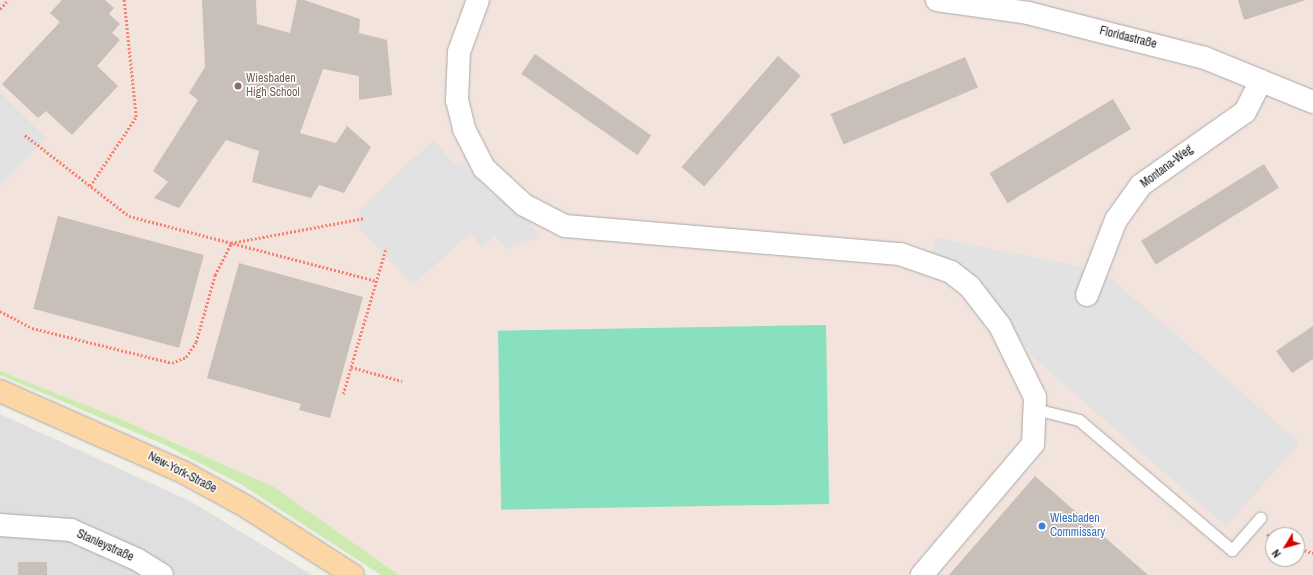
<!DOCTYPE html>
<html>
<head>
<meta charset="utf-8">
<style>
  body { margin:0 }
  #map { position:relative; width:1313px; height:575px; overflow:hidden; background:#f2efe9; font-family:"Archivo Narrow",sans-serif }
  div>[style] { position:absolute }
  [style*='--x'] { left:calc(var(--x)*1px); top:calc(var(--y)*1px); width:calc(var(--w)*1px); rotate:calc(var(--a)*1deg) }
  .residential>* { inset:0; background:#e0dfdf }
  .military>* { inset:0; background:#f3e3dd }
  .grass>* { inset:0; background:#cdebb0 }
  .pitch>* { inset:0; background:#88e0be; transform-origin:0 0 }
  .parking>* { inset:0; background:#e2e2e2 }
  .building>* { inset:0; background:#c7bfb8; transform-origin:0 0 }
  .path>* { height:2.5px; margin-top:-1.25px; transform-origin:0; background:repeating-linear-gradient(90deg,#fa8072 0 2px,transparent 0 4px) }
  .roads { filter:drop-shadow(0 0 1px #a9a9a9) drop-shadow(0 0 1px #a9a9a9) }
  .lane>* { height:11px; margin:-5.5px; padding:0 5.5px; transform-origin:5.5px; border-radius:5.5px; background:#fff }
  .street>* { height:22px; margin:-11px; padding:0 11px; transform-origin:11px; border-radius:11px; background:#fff }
  .primary>* { height:22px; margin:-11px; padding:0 11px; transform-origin:11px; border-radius:11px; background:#fcd6a4 }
  .dots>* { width:11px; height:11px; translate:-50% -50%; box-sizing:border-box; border:2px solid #fff; border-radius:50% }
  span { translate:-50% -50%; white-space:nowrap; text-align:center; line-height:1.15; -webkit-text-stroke:3px #fff; paint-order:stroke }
  .street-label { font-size:12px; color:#222 }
  .education-label { font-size:12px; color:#785e54 }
  .left { translate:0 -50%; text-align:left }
  .shop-label { font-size:12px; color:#366cbe }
  .north { position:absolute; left:1265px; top:527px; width:40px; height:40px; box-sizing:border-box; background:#fff; border:1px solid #a7a7a7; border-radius:50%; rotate:233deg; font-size:11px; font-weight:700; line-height:16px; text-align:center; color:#222 }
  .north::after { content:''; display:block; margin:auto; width:14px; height:18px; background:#d40000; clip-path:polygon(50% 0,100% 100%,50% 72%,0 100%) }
</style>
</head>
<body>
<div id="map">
  <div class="residential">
    <i style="clip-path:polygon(0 414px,190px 501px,312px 575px,0 575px)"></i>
  </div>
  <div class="military">
    <i style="clip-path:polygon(evenodd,0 0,1313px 0,1313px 575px,399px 575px,274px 487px,116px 417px,0 371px,0 0,1273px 535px,1297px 535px,1297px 559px,1273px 559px,1273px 535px)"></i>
  </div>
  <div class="grass">
    <i style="clip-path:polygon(0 371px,116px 417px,274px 487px,399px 575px,381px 575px,242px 485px,165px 445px,0 375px)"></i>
  </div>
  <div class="pitch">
    <i style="left:826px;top:325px;width:179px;height:328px;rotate:89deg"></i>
  </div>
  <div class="parking">
    <i style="clip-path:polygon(0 92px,46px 138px,0 185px)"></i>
    <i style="clip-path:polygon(433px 140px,456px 165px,462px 161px,492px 194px,527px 219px,540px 236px,507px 250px,495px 236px,482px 247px,470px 233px,413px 285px,359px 228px,358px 217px,363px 206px)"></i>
    <i style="clip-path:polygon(936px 238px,1103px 271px,1300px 443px,1226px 527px,1033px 357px,963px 265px,932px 256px)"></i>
  </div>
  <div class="building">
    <i style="clip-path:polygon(62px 0,105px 0,114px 8px,109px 14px,120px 24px,112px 33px,120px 40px,97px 66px,118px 86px,72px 135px,46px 111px,38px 118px,2px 84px,60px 22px,50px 13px)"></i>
    <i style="clip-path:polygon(202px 0,256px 0,257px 24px,290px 33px,297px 0,304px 0,360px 19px,359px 33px,387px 40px,392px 95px,359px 100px,359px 76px,323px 69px,300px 133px,336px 143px,347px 126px,371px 147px,344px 193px,319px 185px,311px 198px,252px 182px,259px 151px,226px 140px,179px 208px,154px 198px,168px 182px,153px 171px,198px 100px,189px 93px,205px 67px)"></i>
    <i style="clip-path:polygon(1238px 0,1306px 0,1244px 20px)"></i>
    <i style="left:535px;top:54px;width:142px;height:24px;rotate:35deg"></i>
    <i style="left:778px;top:56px;width:30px;height:147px;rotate:41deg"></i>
    <i style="left:965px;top:57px;width:33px;height:146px;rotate:67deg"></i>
    <i style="left:1113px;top:99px;width:35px;height:144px;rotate:59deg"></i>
    <i style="left:1264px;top:164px;width:28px;height:145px;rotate:58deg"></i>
    <i style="left:58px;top:216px;width:151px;height:96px;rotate:15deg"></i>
    <i style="clip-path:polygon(239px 263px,363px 297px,330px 418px,299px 410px,301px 404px,207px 378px)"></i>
    <i style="clip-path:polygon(1313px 326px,1313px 359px,1292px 373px,1276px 351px)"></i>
    <i style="clip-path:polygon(1035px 476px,1148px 575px,949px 575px)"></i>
    <i style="left:18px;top:562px;width:29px;height:13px"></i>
  </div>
  <div class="path">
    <i style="--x:0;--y:9;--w:12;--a:-48"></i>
    <i style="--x:25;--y:135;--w:132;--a:37.9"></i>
    <i style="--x:129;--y:216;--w:255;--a:14.7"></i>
    <i style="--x:90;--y:186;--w:83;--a:-56.3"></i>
    <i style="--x:136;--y:117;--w:118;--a:-95.9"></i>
    <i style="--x:0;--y:311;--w:36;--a:28"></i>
    <i style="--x:32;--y:328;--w:144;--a:14"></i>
    <i style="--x:172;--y:363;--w:15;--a:-23"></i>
    <i style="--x:186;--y:357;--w:18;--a:-56"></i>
    <i style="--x:196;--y:342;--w:70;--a:-74.2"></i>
    <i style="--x:215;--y:275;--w:36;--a:-63"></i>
    <i style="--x:231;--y:243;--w:135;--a:-10.6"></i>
    <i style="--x:351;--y:367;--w:53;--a:15.4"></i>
    <i style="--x:343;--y:394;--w:152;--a:-73.6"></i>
    <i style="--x:1267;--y:534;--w:7;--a:34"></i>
    <i style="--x:1297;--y:548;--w:17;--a:17"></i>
  </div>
  <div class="roads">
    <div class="lane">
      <i style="--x:1035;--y:409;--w:45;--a:14"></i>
      <i style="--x:1079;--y:420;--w:201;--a:40.4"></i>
      <i style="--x:1232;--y:550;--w:43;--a:-48.8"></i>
    </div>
    <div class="street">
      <i style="--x:478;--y:0;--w:55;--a:110.1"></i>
      <i style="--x:459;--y:52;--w:48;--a:92.4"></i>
      <i style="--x:457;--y:100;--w:30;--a:76"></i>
      <i style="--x:464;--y:129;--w:44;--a:62.9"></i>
      <i style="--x:484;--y:168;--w:54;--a:42.8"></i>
      <i style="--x:524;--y:205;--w:46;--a:27.1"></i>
      <i style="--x:565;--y:226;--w:336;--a:4.8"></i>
      <i style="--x:900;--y:254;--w:54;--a:19.4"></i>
      <i style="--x:951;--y:272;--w:24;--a:38"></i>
      <i style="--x:970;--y:287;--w:49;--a:52.4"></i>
      <i style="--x:1000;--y:326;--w:79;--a:63.8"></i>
      <i style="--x:1035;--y:397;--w:47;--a:92.4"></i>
      <i style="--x:1033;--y:444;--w:172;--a:130.3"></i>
      <i style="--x:937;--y:0;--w:92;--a:8.1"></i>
      <i style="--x:1028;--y:13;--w:183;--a:14.3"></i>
      <i style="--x:1205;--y:58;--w:117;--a:22.2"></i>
      <i style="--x:1087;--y:295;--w:80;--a:-68.9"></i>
      <i style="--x:1116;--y:220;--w:43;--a:-54.5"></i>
      <i style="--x:1141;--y:185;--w:127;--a:-35.1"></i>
      <i style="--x:1245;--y:112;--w:35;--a:-63"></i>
      <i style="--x:0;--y:525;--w:71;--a:4"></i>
      <i style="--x:71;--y:530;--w:73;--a:24.1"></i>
      <i style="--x:138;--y:560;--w:28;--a:32"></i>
    </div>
    <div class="primary">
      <i style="--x:0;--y:391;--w:200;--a:23.9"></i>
      <i style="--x:183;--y:472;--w:71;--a:28.7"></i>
      <i style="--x:245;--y:506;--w:128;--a:32.6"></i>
    </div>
  </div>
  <div class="dots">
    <i style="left:238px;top:86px;background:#8d6e63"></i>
    <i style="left:1042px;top:526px;background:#3f7fe0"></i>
  </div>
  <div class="street-label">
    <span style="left:1128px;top:38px;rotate:14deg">Floridastraße</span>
    <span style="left:1167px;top:167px;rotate:-37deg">Montana-Weg</span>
    <span style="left:182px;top:473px;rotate:27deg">New-York-Straße</span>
    <span style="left:105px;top:546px;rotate:24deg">Stanleystraße</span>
  </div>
  <div class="education-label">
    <span class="left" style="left:246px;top:86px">Wiesbaden<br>High School</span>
  </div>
  <div class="shop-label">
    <span class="left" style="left:1050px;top:526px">Wiesbaden<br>Commissary</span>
  </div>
  <div class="north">N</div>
</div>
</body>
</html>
